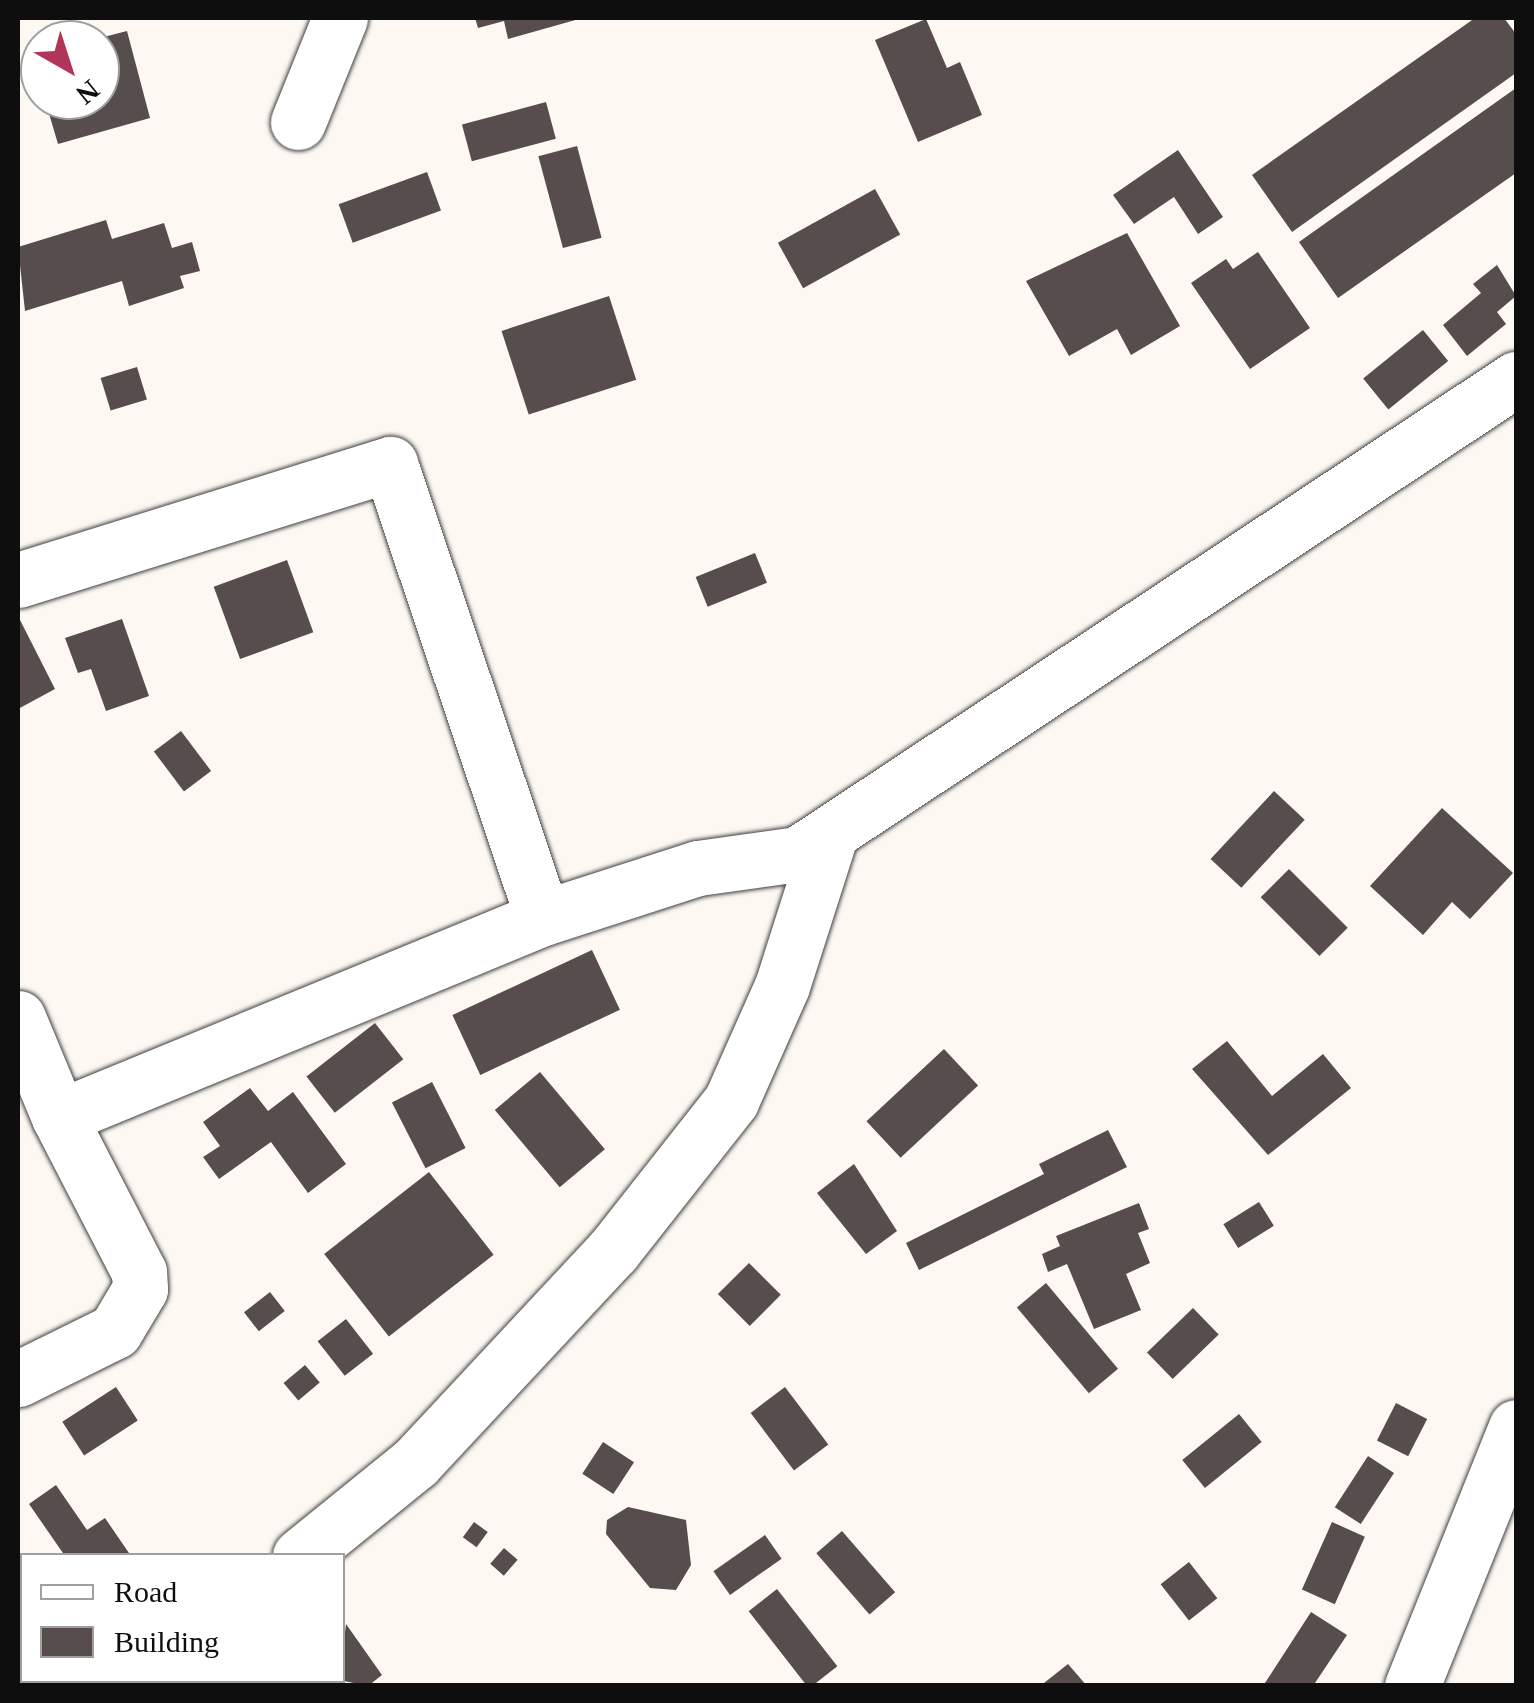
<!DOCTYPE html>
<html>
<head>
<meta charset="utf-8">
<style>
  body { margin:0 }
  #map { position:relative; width:1534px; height:1703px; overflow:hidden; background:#fdf8f1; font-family:Georgia,serif }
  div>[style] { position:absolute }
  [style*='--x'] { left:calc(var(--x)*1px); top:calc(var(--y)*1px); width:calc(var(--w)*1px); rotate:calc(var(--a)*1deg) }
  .building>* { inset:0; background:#564d4c; transform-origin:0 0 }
  .roads { filter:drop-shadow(0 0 2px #414141) drop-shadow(0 0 2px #414141) }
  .minor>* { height:55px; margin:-27.5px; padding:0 27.5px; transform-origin:27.5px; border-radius:27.5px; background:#fff }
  span { translate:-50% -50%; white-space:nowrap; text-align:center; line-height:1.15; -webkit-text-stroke:10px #fff; paint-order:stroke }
  .frame { position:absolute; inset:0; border:20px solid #0e0e0e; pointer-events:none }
  .legend { position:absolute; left:20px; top:1553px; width:325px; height:130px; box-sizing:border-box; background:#fff; border:2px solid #9f9f9f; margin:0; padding:12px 18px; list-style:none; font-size:30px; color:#0e0e0e }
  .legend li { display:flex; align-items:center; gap:20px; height:50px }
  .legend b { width:50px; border:2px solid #9f9f9f }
  .north { position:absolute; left:20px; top:20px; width:100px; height:100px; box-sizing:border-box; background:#fff; border:2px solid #9f9f9f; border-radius:50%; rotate:141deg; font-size:28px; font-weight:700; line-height:40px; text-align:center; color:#0e0e0e }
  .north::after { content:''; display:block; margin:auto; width:35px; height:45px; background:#b03558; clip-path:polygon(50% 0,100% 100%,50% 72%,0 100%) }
</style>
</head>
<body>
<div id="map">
  <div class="building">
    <i style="clip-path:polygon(475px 18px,579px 18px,579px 19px,508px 39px,504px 21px,478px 28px)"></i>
    <i style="clip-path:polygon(1475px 18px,1504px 18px,1516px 34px,1516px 73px,1292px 232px,1252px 175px)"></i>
    <i style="clip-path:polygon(926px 19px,947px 68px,960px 62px,982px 115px,918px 142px,875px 40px)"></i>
    <i style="clip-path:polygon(127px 31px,150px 118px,58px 144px,45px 100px,100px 100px,100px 38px)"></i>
    <i style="clip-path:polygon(1516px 88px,1516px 173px,1338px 298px,1299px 242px)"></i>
    <i style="left:546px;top:102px;width:38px;height:87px;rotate:75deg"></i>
    <i style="left:577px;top:146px;width:95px;height:40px;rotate:75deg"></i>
    <i style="clip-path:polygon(1178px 150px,1223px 217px,1198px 234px,1174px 197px,1134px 224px,1113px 195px)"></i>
    <i style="left:427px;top:172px;width:41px;height:94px;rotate:70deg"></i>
    <i style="left:875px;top:189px;width:52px;height:111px;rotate:61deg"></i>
    <i style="clip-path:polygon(106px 220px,112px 239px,164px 223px,172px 248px,192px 242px,200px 271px,180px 276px,184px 288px,129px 306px,122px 281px,25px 311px,18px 247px)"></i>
    <i style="clip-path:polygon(1127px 233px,1180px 326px,1131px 355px,1117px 329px,1069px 356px,1026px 281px)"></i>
    <i style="clip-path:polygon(1258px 252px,1310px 328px,1250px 369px,1191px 283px,1226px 259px,1233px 269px)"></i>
    <i style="clip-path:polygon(1497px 265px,1516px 296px,1497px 312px,1506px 324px,1467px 356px,1443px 325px,1481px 293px,1473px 284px)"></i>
    <i style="left:609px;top:296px;width:88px;height:113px;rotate:72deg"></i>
    <i style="left:1423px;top:330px;width:40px;height:77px;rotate:51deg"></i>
    <i style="left:137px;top:367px;width:34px;height:38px;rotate:73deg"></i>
    <i style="left:755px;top:553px;width:32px;height:64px;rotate:68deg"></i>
    <i style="left:287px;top:560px;width:77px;height:78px;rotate:70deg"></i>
    <i style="clip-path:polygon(18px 616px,55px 689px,18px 709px)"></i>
    <i style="clip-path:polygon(122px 619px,149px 696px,106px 711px,91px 669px,78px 673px,65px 638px)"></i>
    <i style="left:181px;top:731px;width:50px;height:34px;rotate:53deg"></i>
    <i style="left:1274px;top:791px;width:42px;height:93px;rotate:43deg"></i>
    <i style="clip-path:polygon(1442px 808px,1513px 873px,1470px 919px,1452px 902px,1423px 935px,1370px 886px)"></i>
    <i style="left:1289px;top:869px;width:83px;height:40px;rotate:45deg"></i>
    <i style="left:592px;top:950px;width:66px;height:154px;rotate:65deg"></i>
    <i style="left:375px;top:1023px;width:46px;height:87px;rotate:52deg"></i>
    <i style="clip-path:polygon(1227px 1041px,1272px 1096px,1323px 1054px,1351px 1088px,1268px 1155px,1192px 1069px)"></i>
    <i style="left:944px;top:1049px;width:50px;height:106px;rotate:47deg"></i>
    <i style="left:540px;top:1072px;width:101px;height:59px;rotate:50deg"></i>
    <i style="left:432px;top:1082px;width:74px;height:45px;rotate:63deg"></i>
    <i style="clip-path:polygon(250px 1088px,268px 1111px,293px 1092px,346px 1164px,308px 1193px,271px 1142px,219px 1179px,203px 1157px,220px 1146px,203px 1122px)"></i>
    <i style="clip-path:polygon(1108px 1130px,1127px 1167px,919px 1270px,906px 1243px,1044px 1174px,1039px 1164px)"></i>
    <i style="clip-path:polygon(854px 1164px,897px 1231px,866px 1254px,817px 1193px)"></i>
    <i style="left:429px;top:1172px;width:105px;height:133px;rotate:52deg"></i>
    <i style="left:1259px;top:1202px;width:28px;height:42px;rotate:58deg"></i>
    <i style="clip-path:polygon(1139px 1203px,1149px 1229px,1138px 1233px,1150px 1263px,1126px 1274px,1141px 1310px,1094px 1329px,1067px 1264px,1048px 1272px,1042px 1254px,1060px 1246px,1056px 1236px)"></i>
    <i style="left:749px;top:1263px;width:45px;height:44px;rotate:45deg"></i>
    <i style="left:1046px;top:1283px;width:112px;height:38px;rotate:50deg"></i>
    <i style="left:270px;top:1292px;width:24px;height:33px;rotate:52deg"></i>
    <i style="left:1193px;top:1308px;width:37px;height:64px;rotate:46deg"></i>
    <i style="left:346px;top:1319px;width:44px;height:36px;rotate:52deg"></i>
    <i style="left:305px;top:1365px;width:23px;height:28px;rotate:50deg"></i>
    <i style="left:116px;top:1387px;width:40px;height:64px;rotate:57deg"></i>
    <i style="left:785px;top:1387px;width:72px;height:43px;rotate:53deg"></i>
    <i style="left:1396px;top:1403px;width:35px;height:42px;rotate:27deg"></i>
    <i style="left:1239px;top:1414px;width:36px;height:73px;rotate:51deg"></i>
    <i style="left:603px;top:1442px;width:37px;height:38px;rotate:33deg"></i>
    <i style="left:1368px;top:1456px;width:31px;height:61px;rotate:33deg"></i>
    <i style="clip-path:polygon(56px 1485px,87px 1530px,105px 1518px,131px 1556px,65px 1556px,29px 1504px)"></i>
    <i style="clip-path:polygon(628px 1507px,686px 1520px,691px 1565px,676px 1590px,650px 1588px,606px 1534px,607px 1520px)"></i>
    <i style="left:474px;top:1522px;width:17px;height:19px;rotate:36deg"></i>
    <i style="left:1332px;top:1522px;width:36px;height:74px;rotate:24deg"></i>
    <i style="left:842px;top:1531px;width:81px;height:34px;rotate:49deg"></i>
    <i style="left:765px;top:1535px;width:29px;height:63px;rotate:55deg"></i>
    <i style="left:504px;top:1548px;width:18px;height:21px;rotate:41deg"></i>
    <i style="left:1189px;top:1562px;width:46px;height:36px;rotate:52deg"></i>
    <i style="left:777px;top:1589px;width:98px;height:36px;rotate:52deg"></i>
    <i style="clip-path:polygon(1311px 1612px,1347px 1635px,1313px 1686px,1263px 1686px)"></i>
    <i style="clip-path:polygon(346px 1624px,382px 1675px,368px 1686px,339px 1680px)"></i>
    <i style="clip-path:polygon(1068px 1664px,1087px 1686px,1046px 1686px,1044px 1683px)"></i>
  </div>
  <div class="roads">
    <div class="minor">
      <i style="--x:298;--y:122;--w:112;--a:-68"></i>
      <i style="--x:18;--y:580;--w:390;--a:-17.3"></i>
      <i style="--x:390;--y:464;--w:479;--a:71.4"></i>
      <i style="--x:18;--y:1018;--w:107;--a:67.5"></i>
      <i style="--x:59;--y:1117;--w:523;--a:-22.35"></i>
      <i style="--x:543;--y:918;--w:163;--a:-17.9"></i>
      <i style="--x:698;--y:868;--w:101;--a:-8"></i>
      <i style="--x:798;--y:854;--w:861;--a:-33.49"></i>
      <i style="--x:18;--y:1379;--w:108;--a:-26.3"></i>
      <i style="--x:115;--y:1331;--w:49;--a:-59.2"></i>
      <i style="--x:140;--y:1289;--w:17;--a:-93"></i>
      <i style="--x:139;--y:1272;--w:174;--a:-117.3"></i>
      <i style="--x:300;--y:1556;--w:149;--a:-39"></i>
      <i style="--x:416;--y:1462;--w:289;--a:-47"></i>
      <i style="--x:613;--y:1251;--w:191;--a:-51.8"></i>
      <i style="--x:731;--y:1101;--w:126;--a:-66.1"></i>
      <i style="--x:782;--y:986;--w:154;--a:-72.3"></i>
      <i style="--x:139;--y:1686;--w:8;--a:-45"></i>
      <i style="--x:1412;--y:1686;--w:279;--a:-68.1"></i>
    </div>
  </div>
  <div class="frame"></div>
  <ul class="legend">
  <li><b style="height:12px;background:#fff"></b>Road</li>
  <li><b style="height:28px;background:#564d4c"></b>Building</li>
  </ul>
  <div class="north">N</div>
</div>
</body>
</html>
